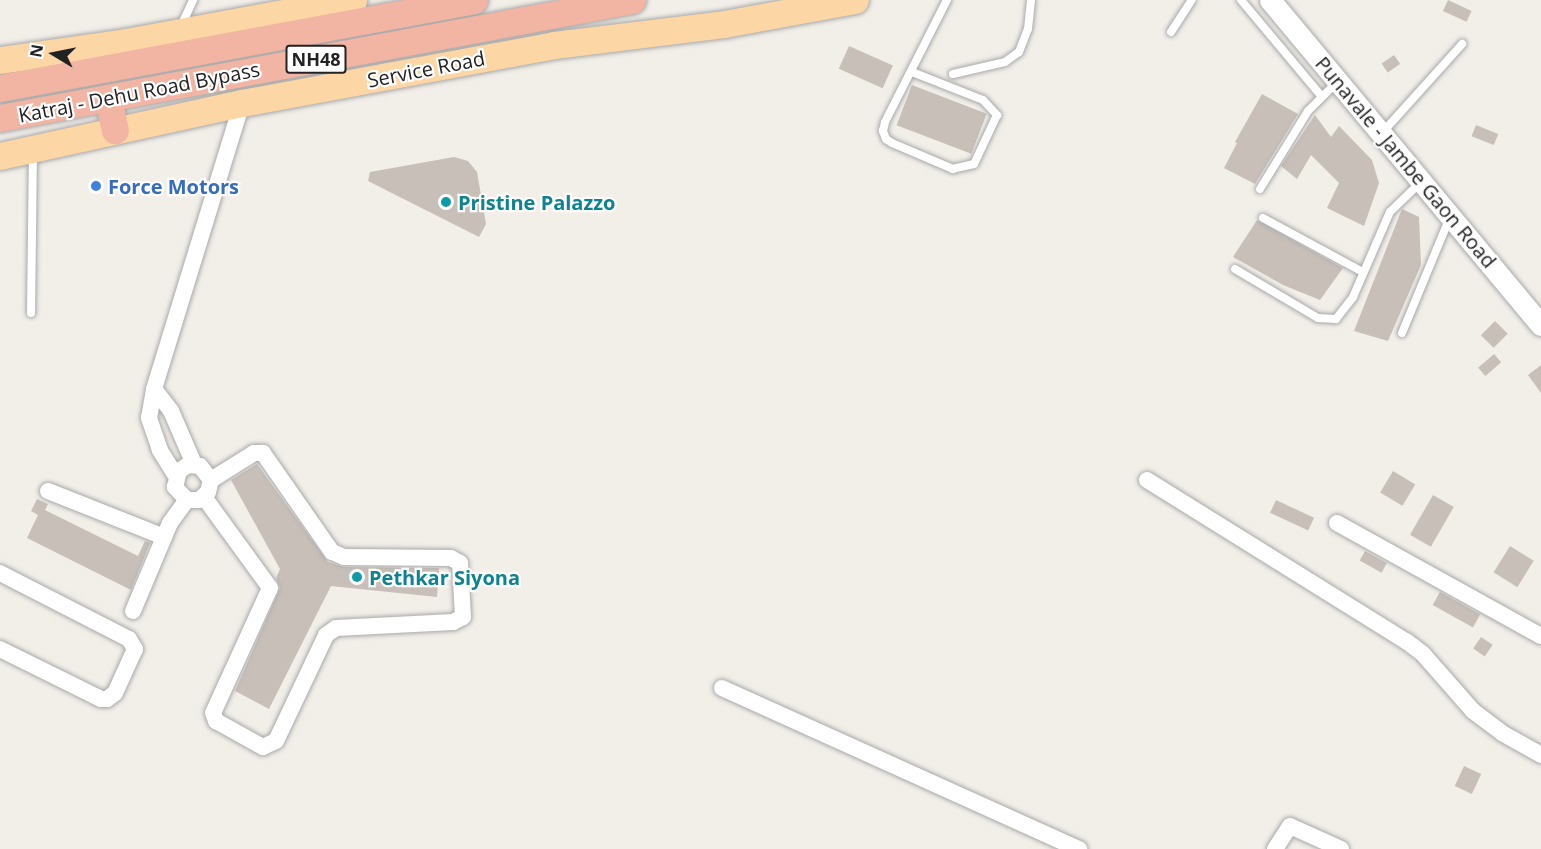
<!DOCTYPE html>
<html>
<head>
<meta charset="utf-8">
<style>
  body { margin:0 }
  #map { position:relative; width:1541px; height:849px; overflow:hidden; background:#f2efe9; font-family:"Open Sans",sans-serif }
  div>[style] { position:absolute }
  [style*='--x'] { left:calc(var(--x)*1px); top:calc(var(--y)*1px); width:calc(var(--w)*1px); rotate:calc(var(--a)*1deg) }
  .building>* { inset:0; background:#c7bfb8; transform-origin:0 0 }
  .roads { filter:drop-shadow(0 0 2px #a9a9a9) drop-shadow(0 0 2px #a9a9a9) }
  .service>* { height:8px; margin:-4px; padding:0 4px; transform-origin:4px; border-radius:4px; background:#fff }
  .minor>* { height:16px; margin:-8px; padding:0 8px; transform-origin:8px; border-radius:8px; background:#fff }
  .tertiary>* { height:21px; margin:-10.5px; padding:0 10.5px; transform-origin:10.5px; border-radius:10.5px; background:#fff }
  .primary>* { height:27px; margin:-13.5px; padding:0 13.5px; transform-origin:13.5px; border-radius:13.5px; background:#fcd6a4 }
  .trunk>* { height:27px; margin:-13.5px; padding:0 13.5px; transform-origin:13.5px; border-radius:13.5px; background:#f2b4a3 }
  .dots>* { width:16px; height:16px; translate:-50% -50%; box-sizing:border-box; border:3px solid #fff; border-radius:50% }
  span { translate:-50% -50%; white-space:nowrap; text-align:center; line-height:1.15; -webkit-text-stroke:4.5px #fff; paint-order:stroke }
  .shield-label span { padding:2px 4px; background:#fff; border:2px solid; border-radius:4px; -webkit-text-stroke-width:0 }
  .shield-label { font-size:18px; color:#222; font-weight:700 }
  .street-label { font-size:20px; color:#222 }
  .shop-label { font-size:20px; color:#366cbe; font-weight:700 }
  .left { translate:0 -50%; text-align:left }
  .culture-label { font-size:20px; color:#0d838f; font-weight:700 }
  .north { position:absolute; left:24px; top:24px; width:60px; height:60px; -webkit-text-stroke:4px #fff; paint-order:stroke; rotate:280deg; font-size:16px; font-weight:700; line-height:24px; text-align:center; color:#222 }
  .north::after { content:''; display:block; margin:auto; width:21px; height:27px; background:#222; clip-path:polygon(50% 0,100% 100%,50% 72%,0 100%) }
</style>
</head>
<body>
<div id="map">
  <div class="building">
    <i style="left:1448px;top:0;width:26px;height:12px;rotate:25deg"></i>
    <i style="left:849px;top:46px;width:48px;height:25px;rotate:24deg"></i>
    <i style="left:1394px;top:55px;width:11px;height:15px;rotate:56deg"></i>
    <i style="left:912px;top:85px;width:80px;height:43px;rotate:21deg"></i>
    <i style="clip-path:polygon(1262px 94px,1298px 114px,1255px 184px,1224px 168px,1237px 143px,1235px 142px)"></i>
    <i style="clip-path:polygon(1315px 115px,1331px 137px,1339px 126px,1372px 160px,1379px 183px,1364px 226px,1327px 208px,1339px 183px,1311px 155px,1297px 179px,1281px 166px)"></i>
    <i style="left:1476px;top:125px;width:24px;height:12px;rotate:22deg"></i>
    <i style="clip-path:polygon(454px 157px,468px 161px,477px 172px,486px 224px,479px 237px,368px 181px,370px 172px)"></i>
    <i style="clip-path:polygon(1402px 209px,1419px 217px,1421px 265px,1388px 341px,1354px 331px)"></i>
    <i style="clip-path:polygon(1257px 220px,1343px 268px,1320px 300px,1283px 285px,1233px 257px)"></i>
    <i style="left:1495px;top:321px;width:18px;height:20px;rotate:45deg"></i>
    <i style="left:1494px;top:354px;width:11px;height:21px;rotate:49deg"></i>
    <i style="clip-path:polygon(1541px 365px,1541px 393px,1528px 375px)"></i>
    <i style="clip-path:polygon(257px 464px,328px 562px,344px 567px,439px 568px,437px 597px,331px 586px,269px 709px,235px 691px,280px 588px,276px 578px,280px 569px,231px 480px)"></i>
    <i style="left:1393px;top:471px;width:26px;height:25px;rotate:31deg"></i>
    <i style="left:1433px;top:495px;width:24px;height:46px;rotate:30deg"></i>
    <i style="clip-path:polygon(37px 499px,48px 504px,45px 510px,138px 556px,145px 541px,150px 543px,131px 590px,27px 538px,38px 515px,31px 511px)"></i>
    <i style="left:1276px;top:500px;width:42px;height:14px;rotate:25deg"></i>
    <i style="left:1510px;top:546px;width:28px;height:31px;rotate:32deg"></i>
    <i style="left:1365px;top:551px;width:25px;height:11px;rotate:29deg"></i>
    <i style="left:1440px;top:592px;width:46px;height:15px;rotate:29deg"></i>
    <i style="left:1481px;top:637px;width:14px;height:14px;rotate:34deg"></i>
    <i style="left:1464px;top:766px;width:19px;height:22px;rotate:25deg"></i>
  </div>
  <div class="roads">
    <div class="service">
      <i style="--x:1241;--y:0;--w:126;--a:50.1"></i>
      <i style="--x:181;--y:26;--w:29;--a:-65"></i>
      <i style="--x:1171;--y:32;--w:38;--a:-57"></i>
      <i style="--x:912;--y:72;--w:76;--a:21.5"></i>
      <i style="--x:983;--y:100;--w:21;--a:47"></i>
      <i style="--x:997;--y:115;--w:54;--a:115.1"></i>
      <i style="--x:974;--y:164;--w:22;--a:167"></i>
      <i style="--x:953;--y:169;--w:66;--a:-156.9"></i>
      <i style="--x:892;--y:143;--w:7;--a:-146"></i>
      <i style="--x:886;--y:139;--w:9;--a:-111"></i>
      <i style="--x:883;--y:131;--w:9;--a:-77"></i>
      <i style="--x:885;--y:122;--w:137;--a:-63.1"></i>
      <i style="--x:953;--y:74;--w:53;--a:-13"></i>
      <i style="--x:1005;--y:62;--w:17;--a:-36"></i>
      <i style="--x:1019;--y:52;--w:25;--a:-69"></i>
      <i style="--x:1028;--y:29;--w:29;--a:-84"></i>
      <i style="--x:1382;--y:133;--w:120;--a:-48"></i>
      <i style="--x:1260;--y:189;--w:92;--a:-58.4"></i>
      <i style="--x:1308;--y:111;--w:42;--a:-45"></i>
      <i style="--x:1263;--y:218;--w:114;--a:28.4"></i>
      <i style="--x:1235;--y:269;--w:96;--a:30.6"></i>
      <i style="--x:1318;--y:318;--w:18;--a:3"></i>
      <i style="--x:1336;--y:319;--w:28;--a:-52"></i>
      <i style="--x:1353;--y:297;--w:93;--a:-66.5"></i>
      <i style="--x:1390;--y:212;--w:45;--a:-44.1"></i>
      <i style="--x:31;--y:313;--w:162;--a:-89.3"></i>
      <i style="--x:1402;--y:333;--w:126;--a:-67.5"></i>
    </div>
    <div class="minor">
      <i style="--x:154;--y:389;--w:299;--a:-72.9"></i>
      <i style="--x:176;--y:476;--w:31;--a:-122"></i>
      <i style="--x:160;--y:450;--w:34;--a:-109"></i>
      <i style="--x:149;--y:418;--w:29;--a:-80"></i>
      <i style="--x:154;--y:389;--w:28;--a:52"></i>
      <i style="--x:171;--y:411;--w:58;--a:66.5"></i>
      <i style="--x:1147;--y:480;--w:305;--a:31.9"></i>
      <i style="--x:1406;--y:641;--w:21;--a:37"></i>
      <i style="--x:1423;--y:654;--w:76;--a:48.7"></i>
      <i style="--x:1473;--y:711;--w:36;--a:37"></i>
      <i style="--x:1502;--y:733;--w:45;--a:29.4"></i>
      <i style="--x:48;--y:491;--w:125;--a:21.6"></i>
      <i style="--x:204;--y:497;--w:112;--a:54"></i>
      <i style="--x:270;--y:588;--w:137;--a:114.5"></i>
      <i style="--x:213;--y:713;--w:9;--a:69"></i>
      <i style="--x:216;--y:721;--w:54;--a:29"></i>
      <i style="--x:263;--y:747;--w:14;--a:-25"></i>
      <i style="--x:276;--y:741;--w:117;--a:-64.7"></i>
      <i style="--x:326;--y:635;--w:12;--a:-35"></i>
      <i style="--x:336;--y:628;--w:117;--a:-2.9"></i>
      <i style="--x:453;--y:622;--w:11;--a:-27"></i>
      <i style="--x:463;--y:617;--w:54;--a:-93.2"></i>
      <i style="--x:460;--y:563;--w:10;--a:-151"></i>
      <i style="--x:451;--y:558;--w:107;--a:-179.5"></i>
      <i style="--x:344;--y:557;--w:13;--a:-157"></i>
      <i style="--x:332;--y:552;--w:121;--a:-124.9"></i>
      <i style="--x:263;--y:453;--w:9;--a:180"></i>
      <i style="--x:254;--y:453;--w:51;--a:147.9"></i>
      <i style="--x:211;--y:480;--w:12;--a:104"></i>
      <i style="--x:208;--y:492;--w:12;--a:138"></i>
      <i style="--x:199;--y:500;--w:12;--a:180"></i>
      <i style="--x:187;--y:500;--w:18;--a:-133"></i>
      <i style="--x:175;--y:487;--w:16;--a:-76"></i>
      <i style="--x:179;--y:471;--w:11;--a:-34"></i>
      <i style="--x:188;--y:465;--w:12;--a:5"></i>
      <i style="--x:200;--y:466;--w:18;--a:52"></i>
      <i style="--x:1337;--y:523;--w:233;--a:29"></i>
      <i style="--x:0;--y:573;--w:145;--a:27.1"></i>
      <i style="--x:129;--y:639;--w:12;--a:59"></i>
      <i style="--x:135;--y:649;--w:48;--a:114.4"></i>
      <i style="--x:115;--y:693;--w:10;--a:143"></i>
      <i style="--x:107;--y:699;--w:6;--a:180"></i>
      <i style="--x:101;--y:699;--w:113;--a:-153.7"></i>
      <i style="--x:133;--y:611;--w:95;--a:-67.2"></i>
      <i style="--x:170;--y:523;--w:29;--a:-54"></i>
      <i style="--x:722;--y:688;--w:392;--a:24.3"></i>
      <i style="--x:1275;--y:849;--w:27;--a:-57"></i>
      <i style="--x:1290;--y:826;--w:56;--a:24.3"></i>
    </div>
    <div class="tertiary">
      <i style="--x:1270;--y:0;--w:423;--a:50.2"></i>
    </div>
    <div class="primary">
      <i style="--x:0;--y:60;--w:127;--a:-8.1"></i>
      <i style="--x:126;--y:42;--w:231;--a:-10.5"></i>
      <i style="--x:0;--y:156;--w:248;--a:-12.4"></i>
      <i style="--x:242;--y:103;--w:317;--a:-10.5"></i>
      <i style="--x:554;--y:45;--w:171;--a:-7"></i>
      <i style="--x:724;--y:24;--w:133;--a:-10.4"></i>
    </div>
    <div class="trunk">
      <i style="--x:0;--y:88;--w:482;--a:-10.5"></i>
      <i style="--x:108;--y:98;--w:33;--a:78"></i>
      <i style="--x:0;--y:118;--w:643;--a:-10.58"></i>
    </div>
  </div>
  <div class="dots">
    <i style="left:96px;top:186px;background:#3f7fe0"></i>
    <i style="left:446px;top:202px;background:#0f9aa8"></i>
    <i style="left:357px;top:577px;background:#0f9aa8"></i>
  </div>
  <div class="shield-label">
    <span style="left:316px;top:59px">NH48</span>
  </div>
  <div class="street-label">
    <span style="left:426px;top:69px;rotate:-11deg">Service Road</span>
    <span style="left:139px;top:92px;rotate:-11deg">Katraj - Dehu Road Bypass</span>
    <span style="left:1406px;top:162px;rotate:50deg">Punavale - Jambe Gaon Road</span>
  </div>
  <div class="shop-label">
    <span class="left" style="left:108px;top:186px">Force Motors</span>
  </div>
  <div class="culture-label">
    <span class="left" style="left:458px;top:202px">Pristine Palazzo</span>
    <span class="left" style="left:369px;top:577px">Pethkar Siyona</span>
  </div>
  <div class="north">N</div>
</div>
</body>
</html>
